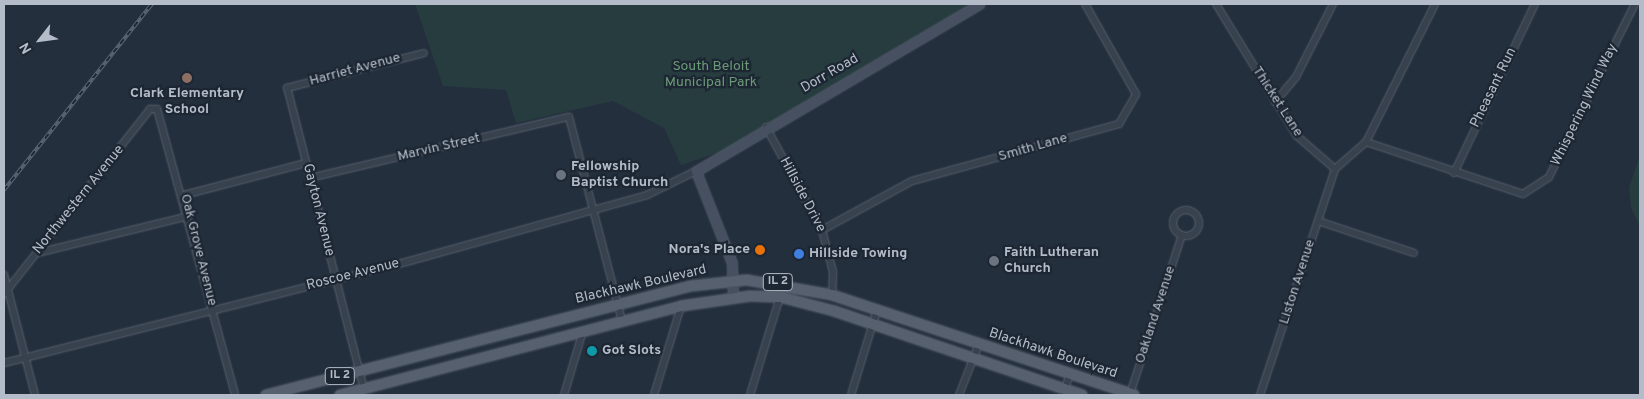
<!DOCTYPE html>
<html>
<head>
<meta charset="utf-8">
<style>
  body { margin:0 }
  #map { position:relative; width:1644px; height:399px; overflow:hidden; background:#242f3e; font-family:Overpass,sans-serif }
  div>[style] { position:absolute }
  [style*='--x'] { left:calc(var(--x)*1px); top:calc(var(--y)*1px); width:calc(var(--w)*1px); rotate:calc(var(--a)*1deg) }
  .green>* { inset:0; background:#263c3f }
  .roads { filter:drop-shadow(0 0 1px #565f6c) drop-shadow(0 0 1px #565f6c) }
  .street>* { height:6px; margin:-3px; padding:0 3px; transform-origin:3px; border-radius:3px; background:#38414e }
  .street>.ring { margin:-3px; padding:0; box-sizing:content-box; background:none; border:6px solid #38414e; border-radius:50% }
  .secondary>* { height:9px; margin:-4.5px; padding:0 4.5px; transform-origin:4.5px; border-radius:4.5px; background:#465061 }
  .primary>* { height:10px; margin:-5px; padding:0 5px; transform-origin:5px; border-radius:5px; background:#56606e }
  .rail>* { height:4px; margin-top:-2px; transform-origin:0; background:repeating-linear-gradient(90deg,#1d2633 0 5.5px,#5a6575 0 11px); box-sizing:border-box; border-block:1px solid #5a6575 }
  .dots>* { width:14px; height:14px; translate:-50% -50%; box-sizing:border-box; border:2px solid #1d2633; border-radius:50% }
  span { translate:-50% -50%; white-space:nowrap; text-align:center; line-height:1.15; -webkit-text-stroke:4.5px #1d2633; paint-order:stroke }
  .shield-label span { padding:1px 4px; background:#1d2633; border:1px solid; border-radius:4px; -webkit-text-stroke-width:0 }
  .shield-label { font-size:12px; color:#b4bcc9; font-weight:700 }
  .park-label { font-size:14px; color:#6b9a76 }
  .street-label { font-size:14px; color:#b4bcc9 }
  .poi-label { font-size:14px; color:#b4bcc9; font-weight:700 }
  .left { translate:0 -50%; text-align:left }
  .right { translate:-100% -50%; text-align:right }
  .frame { position:absolute; inset:0; border:5px solid #b4bcc9; pointer-events:none }
  .north { position:absolute; left:15px; top:15px; width:50px; height:50px; -webkit-text-stroke:4px #1d2633; paint-order:stroke; rotate:240deg; font-size:14px; font-weight:700; line-height:20px; text-align:center; color:#b4bcc9 }
  .north::after { content:''; display:block; margin:auto; width:18px; height:22px; background:#b4bcc9; clip-path:polygon(50% 0,100% 100%,50% 72%,0 100%) }
</style>
</head>
<body>
<div id="map">
  <div class="green">
    <i style="clip-path:polygon(415px 4px,969px 4px,720px 152px,681px 165px,664px 128px,613px 101px,516px 123px,506px 90px,443px 86px)"></i>
    <i style="clip-path:polygon(1640px 155px,1640px 226px,1631px 208px,1629px 188px)"></i>
  </div>
  <div class="roads">
    <div class="street">
      <i style="--x:1216;--y:4;--w:155;--a:58.5"></i>
      <i style="--x:1297;--y:136;--w:50;--a:41"></i>
      <i style="--x:1335;--y:169;--w:41;--a:-41.1"></i>
      <i style="--x:1366;--y:142;--w:165;--a:18.3"></i>
      <i style="--x:1523;--y:194;--w:31;--a:-33"></i>
      <i style="--x:1549;--y:177;--w:193;--a:-63.6"></i>
      <i style="--x:1275;--y:102;--w:33;--a:-50"></i>
      <i style="--x:1296;--y:77;--w:82;--a:-63.1"></i>
      <i style="--x:766;--y:127;--w:117;--a:61.5"></i>
      <i style="--x:822;--y:230;--w:43;--a:75.3"></i>
      <i style="--x:833;--y:272;--w:23;--a:92"></i>
      <i style="--x:1366;--y:142;--w:154;--a:-63.4"></i>
      <i style="--x:1454;--y:173;--w:187;--a:-64.4"></i>
      <i style="--x:310;--y:178;--w:266;--a:-13.3"></i>
      <i style="--x:569;--y:117;--w:211;--a:75.4"></i>
      <i style="--x:184;--y:195;--w:126;--a:-14.7"></i>
      <i class="ring" style="left:1173px;top:210px;width:20px;height:20px"></i>
      <i style="--x:1318;--y:221;--w:101;--a:18.4"></i>
      <i style="--x:822;--y:230;--w:102;--a:-28.6"></i>
      <i style="--x:912;--y:181;--w:215;--a:-15.4"></i>
      <i style="--x:1119;--y:124;--w:34;--a:-60"></i>
      <i style="--x:1136;--y:94;--w:103;--a:-119.5"></i>
      <i style="--x:37;--y:253;--w:156;--a:-13.7"></i>
      <i style="--x:4;--y:275;--w:124;--a:75.5"></i>
      <i style="--x:4;--y:294;--w:236;--a:-51.7"></i>
      <i style="--x:150;--y:109;--w:7;--a:0"></i>
      <i style="--x:157;--y:109;--w:296;--a:74.7"></i>
      <i style="--x:4;--y:363;--w:414;--a:-14.1"></i>
      <i style="--x:406;--y:262;--w:250;--a:-15.5"></i>
      <i style="--x:647;--y:195;--w:55;--a:-26.1"></i>
      <i style="--x:364;--y:389;--w:311;--a:-104.3"></i>
      <i style="--x:287;--y:88;--w:141;--a:-14.3"></i>
      <i style="--x:1130;--y:394;--w:167;--a:-71.9"></i>
      <i style="--x:564;--y:395;--w:67;--a:-73.5"></i>
      <i style="--x:654;--y:395;--w:93;--a:-73.1"></i>
      <i style="--x:750;--y:395;--w:102;--a:-73"></i>
      <i style="--x:851;--y:395;--w:89;--a:-73"></i>
      <i style="--x:959;--y:395;--w:55;--a:-68.6"></i>
      <i style="--x:1063;--y:395;--w:22;--a:-72"></i>
      <i style="--x:1260;--y:395;--w:238;--a:-71.6"></i>
    </div>
    <div class="secondary">
      <i style="--x:733;--y:296;--w:33;--a:-92"></i>
      <i style="--x:732;--y:263;--w:99;--a:-111.4"></i>
      <i style="--x:696;--y:171;--w:329;--a:-30.5"></i>
    </div>
    <div class="primary">
      <i style="--x:266;--y:395;--w:439;--a:-14.4"></i>
      <i style="--x:691;--y:286;--w:56;--a:-6.1"></i>
      <i style="--x:747;--y:280;--w:86;--a:10"></i>
      <i style="--x:832;--y:295;--w:318;--a:18.3"></i>
      <i style="--x:340;--y:395;--w:352;--a:-14.6"></i>
      <i style="--x:681;--y:306;--w:70;--a:-8.2"></i>
      <i style="--x:750;--y:296;--w:30;--a:2"></i>
      <i style="--x:780;--y:297;--w:56;--a:14.5"></i>
      <i style="--x:834;--y:311;--w:262;--a:18.7"></i>
    </div>
  </div>
  <div class="rail">
    <i style="--x:4;--y:190;--w:238;--a:-51.5"></i>
  </div>
  <div class="dots">
    <i style="left:187px;top:78px;background:#8d6e63"></i>
    <i style="left:561px;top:175px;background:#6b7280"></i>
    <i style="left:760px;top:250px;background:#e8710a"></i>
    <i style="left:799px;top:254px;background:#3f7fe0"></i>
    <i style="left:994px;top:261px;background:#6b7280"></i>
    <i style="left:592px;top:351px;background:#0f9aa8"></i>
  </div>
  <div class="shield-label">
    <span style="left:778px;top:282px">IL 2</span>
    <span style="left:340px;top:376px">IL 2</span>
  </div>
  <div class="park-label">
    <span style="left:711px;top:75px">South Beloit<br>Municipal Park</span>
  </div>
  <div class="street-label">
    <span style="left:355px;top:70px;rotate:-15deg">Harriet Avenue</span>
    <span style="left:830px;top:74px;rotate:-30deg">Dorr Road</span>
    <span style="left:1494px;top:88px;rotate:-64deg">Pheasant Run</span>
    <span style="left:1277px;top:102px;rotate:57deg">Thicket Lane</span>
    <span style="left:1585px;top:105px;rotate:-64deg">Whispering Wind Way</span>
    <span style="left:439px;top:148px;rotate:-13deg">Marvin Street</span>
    <span style="left:1033px;top:148px;rotate:-16deg">Smith Lane</span>
    <span style="left:802px;top:195px;rotate:62deg">Hillside Drive</span>
    <span style="left:79px;top:200px;rotate:-51deg">Northwestern Avenue</span>
    <span style="left:318px;top:210px;rotate:76deg">Gayton Avenue</span>
    <span style="left:198px;top:250px;rotate:76deg">Oak Grove Avenue</span>
    <span style="left:353px;top:275px;rotate:-14deg">Roscoe Avenue</span>
    <span style="left:1298px;top:282px;rotate:-72deg">Liston Avenue</span>
    <span style="left:641px;top:285px;rotate:-13deg">Blackhawk Boulevard</span>
    <span style="left:1156px;top:315px;rotate:-72deg">Oakland Avenue</span>
    <span style="left:1053px;top:354px;rotate:18deg">Blackhawk Boulevard</span>
  </div>
  <div class="poi-label">
    <span style="left:187px;top:102px">Clark Elementary<br>School</span>
    <span class="left" style="left:571px;top:175px">Fellowship<br>Baptist Church</span>
    <span class="right" style="left:750px;top:250px">Nora's Place</span>
    <span class="left" style="left:1004px;top:261px">Faith Lutheran<br>Church</span>
    <span class="left" style="left:809px;top:254px">Hillside Towing</span>
    <span class="left" style="left:602px;top:351px">Got Slots</span>
  </div>
  <div class="frame"></div>
  <div class="north">N</div>
</div>
</body>
</html>
